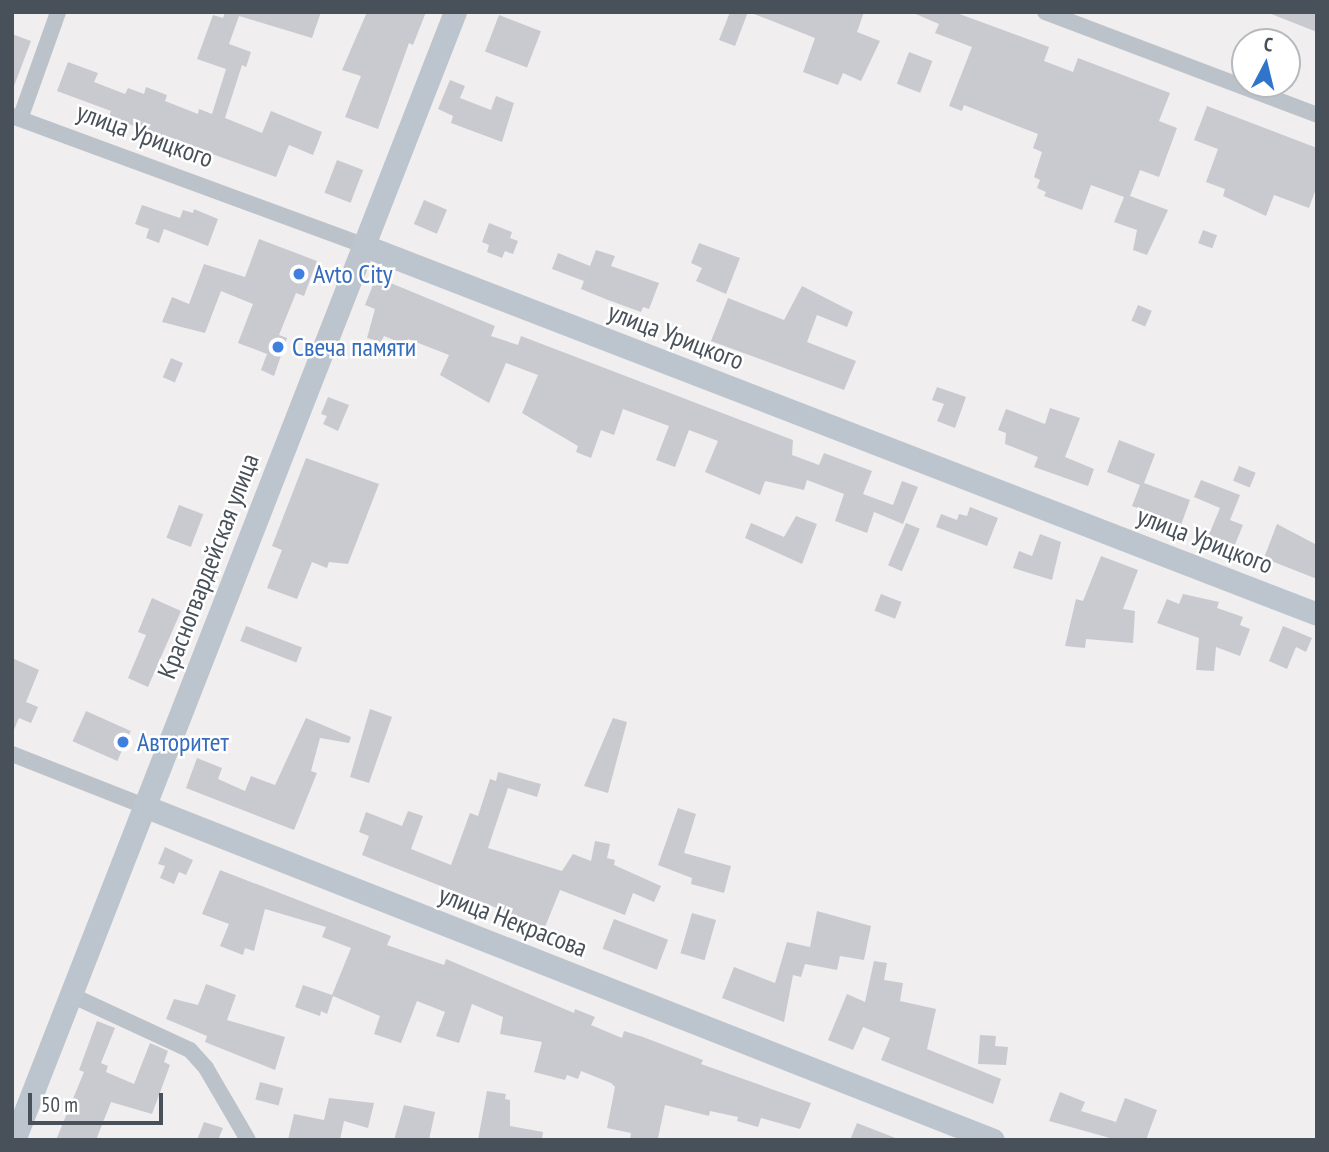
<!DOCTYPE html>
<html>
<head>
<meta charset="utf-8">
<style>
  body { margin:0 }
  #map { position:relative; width:1329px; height:1152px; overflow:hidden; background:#f0eeee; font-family:"PT Sans Narrow",sans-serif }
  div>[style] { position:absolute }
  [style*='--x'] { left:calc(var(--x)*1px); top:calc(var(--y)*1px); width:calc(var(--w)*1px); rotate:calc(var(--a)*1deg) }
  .building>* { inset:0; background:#c9cad0; transform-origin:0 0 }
  .street>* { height:16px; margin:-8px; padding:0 8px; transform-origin:8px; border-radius:8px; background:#bbc2c9 }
  .secondary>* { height:23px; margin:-11.5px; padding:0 11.5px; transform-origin:11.5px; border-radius:11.5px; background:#bcc5cd }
  .dots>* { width:19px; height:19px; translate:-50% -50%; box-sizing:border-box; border:4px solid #fff; border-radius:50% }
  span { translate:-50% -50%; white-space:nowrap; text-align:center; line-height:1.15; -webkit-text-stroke:5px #fff; paint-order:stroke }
  .street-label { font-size:26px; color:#485159 }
  .shop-label { font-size:26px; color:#366cbe }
  .left { translate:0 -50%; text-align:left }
  .frame { position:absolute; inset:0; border:14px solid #485159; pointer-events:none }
  .north { position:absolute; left:1231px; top:28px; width:70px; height:70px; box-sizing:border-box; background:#fff; border:2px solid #b6b9bd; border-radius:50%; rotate:7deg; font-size:19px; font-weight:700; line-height:28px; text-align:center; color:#485159 }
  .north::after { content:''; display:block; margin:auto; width:24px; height:32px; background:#2f76ca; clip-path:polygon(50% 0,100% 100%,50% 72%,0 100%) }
  .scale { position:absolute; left:28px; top:1093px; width:135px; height:32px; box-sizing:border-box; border:4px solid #485159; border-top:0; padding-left:9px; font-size:21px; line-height:24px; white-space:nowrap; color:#485159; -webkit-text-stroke:5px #fff; paint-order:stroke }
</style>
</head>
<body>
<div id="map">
  <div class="building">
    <i style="clip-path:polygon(225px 12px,321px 12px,312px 38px,239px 16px,229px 44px,251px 52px,246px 67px,242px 65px,225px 118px,262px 133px,271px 111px,322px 132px,313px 155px,289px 145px,276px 177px,109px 117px,111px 111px,57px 91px,68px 62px,98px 73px,94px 82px,125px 94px,128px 88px,144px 94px,146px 87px,167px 95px,165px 101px,198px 114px,199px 109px,212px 114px,226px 69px,197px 59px,213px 15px,223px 18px)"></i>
    <i style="clip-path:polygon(367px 12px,426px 12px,413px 45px,409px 43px,378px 129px,345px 117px,361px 76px,342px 70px)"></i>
    <i style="clip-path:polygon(730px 12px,748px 12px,735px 46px,719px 40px)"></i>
    <i style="clip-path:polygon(749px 12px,864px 12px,857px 32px,880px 41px,861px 81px,843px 73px,838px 85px,803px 72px,815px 38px)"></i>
    <i style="clip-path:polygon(911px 12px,954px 12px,1049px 47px,1044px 61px,1073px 72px,1078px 58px,1170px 93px,1159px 121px,1177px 128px,1159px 177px,1140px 170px,1130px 196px,1168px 210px,1147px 255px,1133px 250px,1137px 230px,1114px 222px,1124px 197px,1091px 185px,1082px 210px,1044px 196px,1046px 192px,1037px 188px,1040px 180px,1034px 177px,1042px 152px,1033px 148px,1038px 134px,964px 105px,962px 111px,949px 106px,972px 47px,935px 33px,939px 24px)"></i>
    <i style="clip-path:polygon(1269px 12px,1317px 12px,1317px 32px,1269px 13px)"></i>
    <i style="left:499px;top:15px;width:45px;height:39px;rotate:21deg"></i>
    <i style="clip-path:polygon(12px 34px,31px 41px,14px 86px,12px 85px)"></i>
    <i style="left:909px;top:52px;width:25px;height:34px;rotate:21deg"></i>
    <i style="clip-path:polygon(450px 80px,465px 86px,460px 98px,491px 110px,496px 96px,514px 103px,502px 142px,451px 123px,453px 116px,438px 109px)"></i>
    <i style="clip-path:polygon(1207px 106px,1317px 148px,1317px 186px,1309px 208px,1274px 195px,1266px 216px,1223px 196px,1225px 189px,1206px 182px,1218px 149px,1194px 140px)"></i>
    <i style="left:337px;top:160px;width:28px;height:35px;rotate:21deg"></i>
    <i style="left:424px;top:200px;width:25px;height:26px;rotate:23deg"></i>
    <i style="clip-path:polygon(142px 205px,180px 218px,183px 210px,193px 213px,194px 209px,218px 219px,208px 246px,164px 229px,159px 243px,146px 238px,149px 229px,135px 224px)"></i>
    <i style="clip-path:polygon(489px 223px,512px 232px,510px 238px,518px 241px,513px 254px,505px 251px,502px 258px,487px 252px,489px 245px,482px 242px)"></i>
    <i style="left:1203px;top:230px;width:15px;height:14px;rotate:20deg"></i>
    <i style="clip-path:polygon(259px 239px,317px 261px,304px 296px,296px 293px,279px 335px,287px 338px,274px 376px,261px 370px,267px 354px,238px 343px,253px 304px,221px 291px,205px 333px,162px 322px,172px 297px,189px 304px,204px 264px,245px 277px)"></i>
    <i style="clip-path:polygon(699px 243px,740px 258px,726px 294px,696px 281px,702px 268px,691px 263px)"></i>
    <i style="clip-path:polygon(596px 250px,615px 256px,611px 266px,659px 283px,649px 309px,643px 307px,641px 312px,608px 300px,581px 289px,584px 281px,552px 269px,558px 253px,590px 266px)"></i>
    <i style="clip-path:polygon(376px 277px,495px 326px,491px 336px,518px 345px,521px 336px,793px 440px,792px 455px,819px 465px,824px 453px,872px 471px,863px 494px,893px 505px,902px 481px,918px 487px,903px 524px,874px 512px,867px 533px,835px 521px,844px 494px,807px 480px,804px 490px,765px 481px,760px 495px,705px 472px,718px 441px,689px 430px,675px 467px,656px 460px,669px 426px,623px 409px,614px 435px,601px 430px,591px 458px,576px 452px,578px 446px,522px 413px,538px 375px,506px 363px,489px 403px,440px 375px,449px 355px,408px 339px,406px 345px,384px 336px,381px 342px,367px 338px,375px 309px,365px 305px)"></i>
    <i style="clip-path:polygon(802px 286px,853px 312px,847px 327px,817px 315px,807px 342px,856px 361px,844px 390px,711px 341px,728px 298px,784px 320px)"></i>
    <i style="left:1138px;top:305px;width:15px;height:17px;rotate:23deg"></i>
    <i style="left:171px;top:358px;width:13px;height:21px;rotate:23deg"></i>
    <i style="clip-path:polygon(937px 387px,966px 397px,955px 428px,937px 421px,944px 404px,932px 400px)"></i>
    <i style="clip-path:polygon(328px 397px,349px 405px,338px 431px,323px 424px,327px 416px,321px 414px)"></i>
    <i style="clip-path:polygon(1050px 408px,1080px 418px,1065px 457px,1094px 469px,1088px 486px,1034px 467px,1038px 457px,1005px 444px,1006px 433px,998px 430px,1006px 409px,1045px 424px)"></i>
    <i style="clip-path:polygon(1119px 440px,1155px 454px,1144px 483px,1190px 500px,1181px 525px,1132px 506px,1140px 485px,1107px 472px)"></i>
    <i style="clip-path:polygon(306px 458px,379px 484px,348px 564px,329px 562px,327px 568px,312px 562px,297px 599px,267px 588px,282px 550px,272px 546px)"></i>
    <i style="left:1239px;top:466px;width:18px;height:16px;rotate:22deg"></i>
    <i style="clip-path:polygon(1201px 480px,1240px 495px,1230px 520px,1243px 525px,1234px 547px,1208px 537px,1220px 508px,1194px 497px)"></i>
    <i style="left:179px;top:505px;width:26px;height:35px;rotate:21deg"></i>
    <i style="clip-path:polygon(970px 507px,998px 518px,987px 546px,936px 527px,941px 514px,957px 520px,959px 514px,967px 516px)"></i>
    <i style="clip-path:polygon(796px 516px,817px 524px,802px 564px,745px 538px,751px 523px,784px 537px)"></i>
    <i style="left:906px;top:523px;width:15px;height:46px;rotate:23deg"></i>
    <i style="clip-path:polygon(1277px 524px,1317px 545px,1317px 579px,1264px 558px)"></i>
    <i style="clip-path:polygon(1040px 534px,1061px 542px,1052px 580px,1013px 568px,1019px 551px,1032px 556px)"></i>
    <i style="clip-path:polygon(1101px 556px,1138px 570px,1123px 609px,1135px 611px,1133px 643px,1086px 639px,1085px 648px,1065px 646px,1076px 599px,1083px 601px)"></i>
    <i style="left:881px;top:594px;width:22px;height:18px;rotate:21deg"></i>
    <i style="clip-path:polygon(1183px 594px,1219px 602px,1217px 608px,1243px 617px,1240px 625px,1250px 629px,1240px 656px,1216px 647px,1214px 671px,1196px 670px,1199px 638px,1157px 623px,1167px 599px,1179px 604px)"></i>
    <i style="clip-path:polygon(152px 598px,181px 611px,148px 687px,128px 678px,146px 635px,138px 632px)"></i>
    <i style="left:246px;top:626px;width:60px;height:16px;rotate:21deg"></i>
    <i style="clip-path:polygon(1283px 626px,1312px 638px,1306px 652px,1296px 647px,1287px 669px,1269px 661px)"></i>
    <i style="clip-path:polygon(12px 658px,39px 670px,26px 702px,38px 707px,31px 723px,19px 718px,12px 734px)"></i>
    <i style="clip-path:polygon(370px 709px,392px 717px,369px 783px,350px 777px)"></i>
    <i style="left:86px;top:711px;width:49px;height:33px;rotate:24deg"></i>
    <i style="clip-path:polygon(306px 718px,351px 737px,349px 743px,320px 738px,311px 771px,317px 773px,294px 830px,186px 788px,197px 758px,222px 768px,218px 779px,245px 791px,251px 776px,275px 785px)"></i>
    <i style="clip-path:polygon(613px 718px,627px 722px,608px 793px,584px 786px)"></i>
    <i style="clip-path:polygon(498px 772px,541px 784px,537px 797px,508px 788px,488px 848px,562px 871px,573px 854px,591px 861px,595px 841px,610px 844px,607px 858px,615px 860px,614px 865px,661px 886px,654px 902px,633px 893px,625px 915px,560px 890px,545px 927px,362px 855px,369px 836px,359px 832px,366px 812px,402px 826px,408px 811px,423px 816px,411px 849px,451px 865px,470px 813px,478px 816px,490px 779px,496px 781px)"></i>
    <i style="clip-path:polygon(678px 808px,696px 814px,684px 853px,731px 866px,724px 893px,691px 884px,692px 878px,658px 865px)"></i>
    <i style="clip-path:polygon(165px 847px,193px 860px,186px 875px,179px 872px,174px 884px,160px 878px,165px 866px,158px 864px)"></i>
    <i style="clip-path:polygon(220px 870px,391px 936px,387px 945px,444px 965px,446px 959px,574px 1013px,575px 1009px,595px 1017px,591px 1025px,622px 1038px,624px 1031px,643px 1037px,703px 1060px,701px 1064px,811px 1103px,800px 1129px,761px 1118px,758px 1127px,737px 1121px,738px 1117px,710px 1111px,709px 1116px,665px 1105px,658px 1138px,630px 1140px,631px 1133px,607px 1128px,615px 1087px,611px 1083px,581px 1071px,578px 1079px,567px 1075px,565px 1080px,534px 1072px,542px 1042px,500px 1034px,503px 1017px,472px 1004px,459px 1043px,436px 1036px,445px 1012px,417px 1001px,401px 1043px,374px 1034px,380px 1016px,333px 996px,327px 1014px,321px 1011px,320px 1016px,295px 1007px,303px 985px,332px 995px,351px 948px,322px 937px,326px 927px,265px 909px,254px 951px,245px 948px,243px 955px,220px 946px,229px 924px,202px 914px)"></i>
    <i style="clip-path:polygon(817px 911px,871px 926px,864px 960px,840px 956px,837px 970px,805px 964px,801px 977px,793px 975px,784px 1022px,722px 998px,734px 967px,775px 983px,787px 942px,810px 947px)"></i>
    <i style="left:692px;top:913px;width:25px;height:42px;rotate:16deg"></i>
    <i style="left:614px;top:919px;width:58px;height:32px;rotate:21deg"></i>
    <i style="clip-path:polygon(874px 961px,887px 963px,884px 980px,903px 983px,900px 1001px,936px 1009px,927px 1049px,1001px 1079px,993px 1104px,881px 1060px,890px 1038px,863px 1027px,853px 1050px,828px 1040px,847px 994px,865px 1002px)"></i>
    <i style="clip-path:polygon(206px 984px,236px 995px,227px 1020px,285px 1037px,275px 1070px,205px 1042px,207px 1036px,166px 1019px,174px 999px,198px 1005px)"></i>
    <i style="clip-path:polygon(97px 1021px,115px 1028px,101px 1063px,108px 1066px,106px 1072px,134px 1084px,150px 1043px,168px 1051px,164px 1062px,170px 1065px,162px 1087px,152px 1114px,111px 1102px,96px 1140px,56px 1140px,84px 1072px,79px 1070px)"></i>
    <i style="clip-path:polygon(980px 1035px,996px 1036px,995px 1046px,1008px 1047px,1006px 1065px,978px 1064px)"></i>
    <i style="left:260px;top:1082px;width:24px;height:18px;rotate:15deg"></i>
    <i style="clip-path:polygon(487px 1091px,506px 1094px,505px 1099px,510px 1100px,510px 1126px,543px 1132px,542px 1140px,478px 1140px)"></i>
    <i style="clip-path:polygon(1060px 1092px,1085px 1102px,1081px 1111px,1116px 1122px,1125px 1098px,1157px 1110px,1146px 1140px,1117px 1140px,1049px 1121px)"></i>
    <i style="clip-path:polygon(329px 1098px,374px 1103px,368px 1128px,344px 1121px,340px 1140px,288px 1140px,294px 1114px,324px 1120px)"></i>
    <i style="clip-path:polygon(404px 1105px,435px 1112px,429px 1140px,394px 1140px)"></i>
    <i style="clip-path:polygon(204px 1122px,223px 1128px,218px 1140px,197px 1140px)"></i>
    <i style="clip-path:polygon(857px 1123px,898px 1139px,898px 1140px,850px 1140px)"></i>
  </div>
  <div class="street">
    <i style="--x:1045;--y:12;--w:291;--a:20.7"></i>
    <i style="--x:12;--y:116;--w:376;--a:20.2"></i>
    <i style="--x:20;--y:119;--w:114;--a:-70.4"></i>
    <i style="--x:12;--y:754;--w:142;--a:21.5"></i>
    <i style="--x:71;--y:995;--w:131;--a:24.8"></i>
    <i style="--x:190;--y:1050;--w:24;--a:48"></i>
    <i style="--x:206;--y:1068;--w:83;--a:59.7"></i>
  </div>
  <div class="secondary">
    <i style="--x:365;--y:246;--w:1021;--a:21.13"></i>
    <i style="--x:144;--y:806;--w:912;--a:21.47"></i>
    <i style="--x:14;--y:1140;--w:1211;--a:-68.65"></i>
  </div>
  <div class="dots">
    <i style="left:299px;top:274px;background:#3f7fe0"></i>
    <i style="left:278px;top:347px;background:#3f7fe0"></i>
    <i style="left:123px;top:742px;background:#3f7fe0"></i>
  </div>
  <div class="street-label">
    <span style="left:145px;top:135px;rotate:20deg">улица Урицкого</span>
    <span style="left:676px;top:336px;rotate:21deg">улица Урицкого</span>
    <span style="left:1205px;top:540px;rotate:21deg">улица Урицкого</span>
    <span style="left:208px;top:566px;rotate:-69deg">Красногвардейская улица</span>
    <span style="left:513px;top:921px;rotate:21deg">улица Некрасова</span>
  </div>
  <div class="shop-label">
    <span class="left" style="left:313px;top:274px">Avto City</span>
    <span class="left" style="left:292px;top:347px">Свеча памяти</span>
    <span class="left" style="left:137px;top:742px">Авторитет</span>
  </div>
  <div class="frame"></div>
  <div class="north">С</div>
  <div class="scale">50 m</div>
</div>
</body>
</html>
